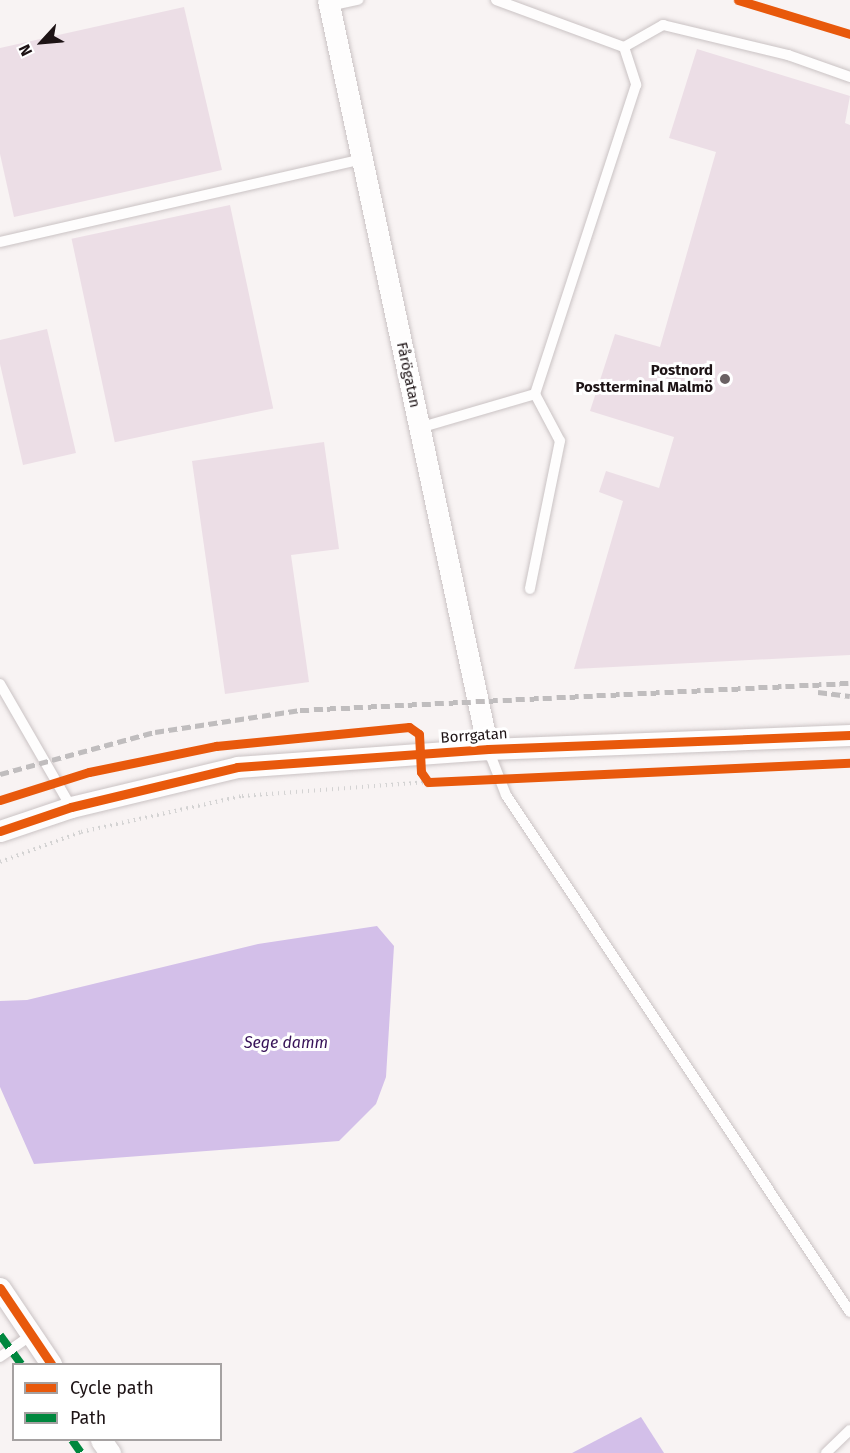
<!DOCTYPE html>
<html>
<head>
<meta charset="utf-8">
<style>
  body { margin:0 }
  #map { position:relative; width:850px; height:1453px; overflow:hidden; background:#f8f3f3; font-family:"Fira Sans",sans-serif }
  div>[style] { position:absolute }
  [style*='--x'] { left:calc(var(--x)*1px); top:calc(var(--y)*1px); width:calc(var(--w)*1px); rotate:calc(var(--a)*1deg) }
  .water>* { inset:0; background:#d3bfe9 }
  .building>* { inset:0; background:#ecdee6; transform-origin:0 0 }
  .path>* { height:4px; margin-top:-2px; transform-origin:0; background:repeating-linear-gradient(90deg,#d4d3d3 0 1.5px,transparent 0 6px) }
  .roads { filter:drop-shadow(0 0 2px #cac3c4) drop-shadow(0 0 2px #cac3c4) }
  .service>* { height:10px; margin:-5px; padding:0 5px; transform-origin:5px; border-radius:5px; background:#fefdfd }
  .minor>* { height:21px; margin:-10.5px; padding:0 10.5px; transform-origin:10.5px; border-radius:10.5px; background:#fefdfd }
  .rail>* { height:4.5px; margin-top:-2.25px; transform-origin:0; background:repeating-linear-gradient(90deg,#c0bdbe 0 9px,transparent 0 13.5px) }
  .quiet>* { height:8px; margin-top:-4px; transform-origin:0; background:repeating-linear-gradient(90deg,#00873e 0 15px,transparent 0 23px) }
  .cycleway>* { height:9px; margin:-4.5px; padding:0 4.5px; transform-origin:4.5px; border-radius:4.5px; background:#e8590c }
  .dots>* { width:16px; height:16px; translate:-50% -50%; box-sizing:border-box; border:3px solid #fff; border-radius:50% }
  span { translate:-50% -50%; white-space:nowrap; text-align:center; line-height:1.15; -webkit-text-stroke:6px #fff; paint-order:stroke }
  .poi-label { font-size:15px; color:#1d1315; font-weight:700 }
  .right { translate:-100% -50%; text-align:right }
  .street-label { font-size:15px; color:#1d1315 }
  .water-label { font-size:16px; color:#371258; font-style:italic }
  .legend { position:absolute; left:12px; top:1363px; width:210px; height:78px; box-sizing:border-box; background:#fff; border:2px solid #a5a1a1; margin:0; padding:8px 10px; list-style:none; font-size:18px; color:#1d1315 }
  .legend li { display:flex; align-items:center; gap:12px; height:30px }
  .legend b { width:30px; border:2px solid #a5a1a1 }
  .north { position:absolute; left:12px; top:12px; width:60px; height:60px; -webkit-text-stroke:4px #fff; paint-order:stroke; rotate:244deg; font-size:16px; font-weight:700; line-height:24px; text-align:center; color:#1d1315 }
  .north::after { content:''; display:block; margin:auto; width:21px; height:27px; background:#1d1315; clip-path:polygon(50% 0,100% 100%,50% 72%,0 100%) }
</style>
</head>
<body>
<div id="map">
  <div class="water">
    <i style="clip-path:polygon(377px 926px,394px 946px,386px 1077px,376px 1104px,339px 1141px,34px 1164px,0 1087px,0 1001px,27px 1000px,258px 944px)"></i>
    <i style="clip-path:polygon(641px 1417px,664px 1453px,572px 1453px)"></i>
  </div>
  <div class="building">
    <i style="clip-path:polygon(184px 7px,222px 170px,14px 217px,0 154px,0 48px)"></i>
    <i style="clip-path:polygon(697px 49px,850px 96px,845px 123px,850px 125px,850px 655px,574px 669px,623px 501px,599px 492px,606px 471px,659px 488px,674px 437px,590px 411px,615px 334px,660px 347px,716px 152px,669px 138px)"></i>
    <i style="left:230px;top:205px;width:208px;height:162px;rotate:78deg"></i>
    <i style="clip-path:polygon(47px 329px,76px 453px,23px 465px,0 364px,0 340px)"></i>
    <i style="clip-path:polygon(324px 442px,339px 549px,291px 555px,309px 682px,225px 694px,192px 461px)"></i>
  </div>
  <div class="path">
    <i style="--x:0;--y:862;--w:86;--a:-20.3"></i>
    <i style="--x:81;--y:832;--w:165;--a:-12.6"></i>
    <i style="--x:242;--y:796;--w:187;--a:-4.3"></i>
  </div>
  <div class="roads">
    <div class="service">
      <i style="--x:496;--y:0;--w:136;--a:20.2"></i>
      <i style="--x:624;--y:47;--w:40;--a:72"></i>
      <i style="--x:636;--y:85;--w:325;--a:108.1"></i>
      <i style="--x:535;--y:394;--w:53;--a:62"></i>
      <i style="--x:560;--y:441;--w:151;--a:101.5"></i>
      <i style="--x:329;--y:6;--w:30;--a:-12"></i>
      <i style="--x:624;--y:47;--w:45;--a:-29.4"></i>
      <i style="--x:663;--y:25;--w:129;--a:13.5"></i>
      <i style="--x:788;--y:55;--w:66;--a:19.5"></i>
      <i style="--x:0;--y:242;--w:371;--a:-12.9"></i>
      <i style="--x:419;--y:428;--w:121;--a:-16.3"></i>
      <i style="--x:0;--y:684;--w:142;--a:60"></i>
      <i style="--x:488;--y:749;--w:49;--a:68.6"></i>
      <i style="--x:506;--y:795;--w:621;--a:56.36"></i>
      <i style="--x:0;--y:1357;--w:39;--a:-35"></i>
      <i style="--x:826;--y:1453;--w:33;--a:-44"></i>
    </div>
    <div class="minor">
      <i style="--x:328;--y:0;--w:766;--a:77.94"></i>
      <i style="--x:0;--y:831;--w:75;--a:-18.7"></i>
      <i style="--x:71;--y:807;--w:171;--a:-13.5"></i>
      <i style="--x:237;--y:767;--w:252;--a:-4.1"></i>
      <i style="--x:488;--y:749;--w:362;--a:-2.2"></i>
      <i style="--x:0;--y:1288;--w:92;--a:56.1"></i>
      <i style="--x:101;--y:1440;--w:16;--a:55"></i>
    </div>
  </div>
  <div class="rail">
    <i style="--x:818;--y:692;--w:32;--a:7"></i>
    <i style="--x:0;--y:774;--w:161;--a:-15.2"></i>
    <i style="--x:155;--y:732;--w:147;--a:-8.6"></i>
    <i style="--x:300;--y:710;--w:551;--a:-2.81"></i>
  </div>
  <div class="quiet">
    <i style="--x:0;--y:1335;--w:36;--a:54"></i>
    <i style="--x:72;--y:1440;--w:16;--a:55"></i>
  </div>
  <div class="cycleway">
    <i style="--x:738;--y:0;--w:117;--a:16.9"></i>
    <i style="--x:0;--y:800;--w:93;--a:-17.5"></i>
    <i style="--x:89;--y:772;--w:130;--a:-11.6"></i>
    <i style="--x:216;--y:746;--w:194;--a:-5.6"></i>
    <i style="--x:409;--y:727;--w:12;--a:35"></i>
    <i style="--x:419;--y:734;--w:38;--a:87"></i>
    <i style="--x:421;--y:772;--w:12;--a:55"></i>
    <i style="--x:428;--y:782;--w:422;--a:-2.6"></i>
    <i style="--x:0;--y:831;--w:75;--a:-18.7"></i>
    <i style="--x:71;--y:807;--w:171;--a:-13.5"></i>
    <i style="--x:237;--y:767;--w:252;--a:-4.1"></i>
    <i style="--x:488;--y:749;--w:362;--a:-2.2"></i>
    <i style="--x:0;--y:1288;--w:92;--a:56.1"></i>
  </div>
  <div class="dots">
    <i style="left:725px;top:379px;background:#6a6163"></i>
  </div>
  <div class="poi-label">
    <span class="right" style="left:713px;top:379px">Postnord<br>Postterminal Malmö</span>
  </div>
  <div class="street-label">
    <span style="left:408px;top:375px;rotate:78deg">Fårögatan</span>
    <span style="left:474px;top:736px;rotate:-4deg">Borrgatan</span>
  </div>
  <div class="water-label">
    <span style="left:286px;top:1043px">Sege damm</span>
  </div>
  <ul class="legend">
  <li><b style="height:8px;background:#e8590c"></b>Cycle path</li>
  <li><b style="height:8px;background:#00873e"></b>Path</li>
  </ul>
  <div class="north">N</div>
</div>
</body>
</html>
